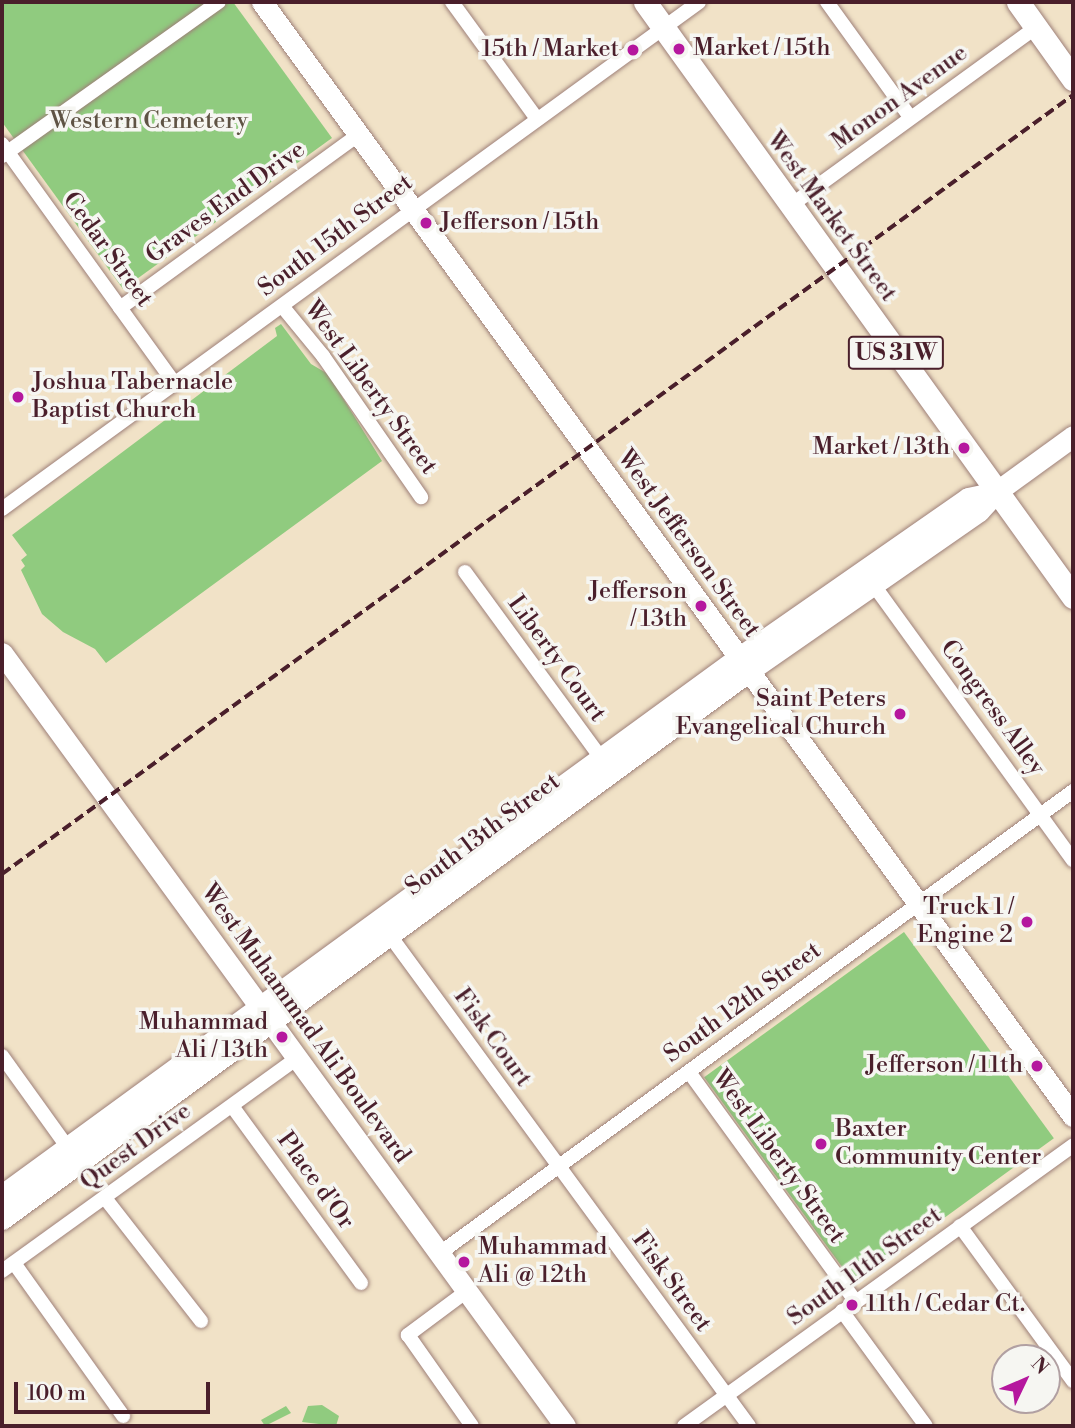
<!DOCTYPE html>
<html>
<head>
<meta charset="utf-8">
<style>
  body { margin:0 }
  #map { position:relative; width:1075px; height:1428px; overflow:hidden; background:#f1e2c7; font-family:"Libre Bodoni",serif }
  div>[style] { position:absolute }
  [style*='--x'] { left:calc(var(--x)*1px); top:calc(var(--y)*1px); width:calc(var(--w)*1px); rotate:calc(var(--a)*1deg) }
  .green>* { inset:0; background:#90cb7f; transform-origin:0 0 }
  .roads { filter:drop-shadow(0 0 2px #9e8079) drop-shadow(0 0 2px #9e8079) }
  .street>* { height:14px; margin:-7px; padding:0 7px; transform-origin:7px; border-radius:7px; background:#fff }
  .secondary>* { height:21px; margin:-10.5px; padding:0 10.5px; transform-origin:10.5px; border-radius:10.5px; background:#fff }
  .primary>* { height:23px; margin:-11.5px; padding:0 11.5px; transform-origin:11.5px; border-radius:11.5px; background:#fff }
  .rail>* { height:3.5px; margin-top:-1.75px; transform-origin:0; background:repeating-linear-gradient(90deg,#4a1f2b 0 10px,transparent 0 15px) }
  .dots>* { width:19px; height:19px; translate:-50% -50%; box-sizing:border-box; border:4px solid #f6f6f2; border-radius:50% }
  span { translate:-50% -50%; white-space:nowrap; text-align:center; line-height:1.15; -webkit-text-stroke:7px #f6f6f2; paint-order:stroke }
  .shield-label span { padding:2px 5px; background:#f6f6f2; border:2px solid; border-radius:5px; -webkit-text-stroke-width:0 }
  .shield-label { font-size:23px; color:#4a1f2b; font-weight:700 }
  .poi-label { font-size:24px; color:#4a1f2b }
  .left { translate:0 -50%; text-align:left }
  .right { translate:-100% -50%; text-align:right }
  .street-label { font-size:24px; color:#4a1f2b }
  .park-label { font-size:24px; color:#5f5344 }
  .frame { position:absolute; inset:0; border:4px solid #4a1f2b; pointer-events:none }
  .north { position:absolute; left:991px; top:1344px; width:70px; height:70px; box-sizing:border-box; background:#f6f6f2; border:2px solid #b1a0a2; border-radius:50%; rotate:46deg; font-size:19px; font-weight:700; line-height:28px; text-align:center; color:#4a1f2b }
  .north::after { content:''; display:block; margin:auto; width:24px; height:32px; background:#b5179e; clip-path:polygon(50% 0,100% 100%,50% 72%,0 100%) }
  .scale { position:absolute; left:14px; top:1382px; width:196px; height:32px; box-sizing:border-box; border:4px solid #4a1f2b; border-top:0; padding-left:9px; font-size:21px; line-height:24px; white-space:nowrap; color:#4a1f2b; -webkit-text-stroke:5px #f6f6f2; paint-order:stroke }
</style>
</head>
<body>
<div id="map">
  <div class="green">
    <i style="clip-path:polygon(2px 2px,233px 2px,332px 138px,123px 289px,2px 122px)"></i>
    <i style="clip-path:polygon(281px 324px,311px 364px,328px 374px,382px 461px,106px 663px,95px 649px,63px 632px,42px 614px,21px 570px,25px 566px,21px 560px,27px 555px,12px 535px,277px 336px,275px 328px)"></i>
    <i style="left:904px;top:932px;width:255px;height:247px;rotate:54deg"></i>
    <i style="clip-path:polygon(322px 1405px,339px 1416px,336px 1426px,302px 1422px,308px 1406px)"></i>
    <i style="clip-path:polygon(286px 1406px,291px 1413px,265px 1426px,261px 1420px)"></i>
  </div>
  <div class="roads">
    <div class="street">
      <i style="--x:452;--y:2;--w:145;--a:54"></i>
      <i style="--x:827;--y:2;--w:142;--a:54.2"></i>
      <i style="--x:2;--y:144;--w:296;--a:54.2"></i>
      <i style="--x:2;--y:156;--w:266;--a:-35.4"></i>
      <i style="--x:790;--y:206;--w:304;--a:-36"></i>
      <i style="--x:282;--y:306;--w:65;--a:50.6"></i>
      <i style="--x:323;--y:356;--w:172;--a:55.2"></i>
      <i style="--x:120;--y:308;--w:294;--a:-36"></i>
      <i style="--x:2;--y:509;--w:862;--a:-36.03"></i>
      <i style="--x:465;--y:572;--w:239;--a:53.8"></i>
      <i style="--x:873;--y:584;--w:341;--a:54.1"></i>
      <i style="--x:391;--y:937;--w:606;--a:53.79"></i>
      <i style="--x:2;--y:1056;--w:118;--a:54.3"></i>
      <i style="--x:689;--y:1072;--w:284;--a:54"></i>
      <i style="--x:232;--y:1106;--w:219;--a:53.9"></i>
      <i style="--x:105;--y:1198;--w:156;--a:52"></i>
      <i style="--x:960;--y:1226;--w:192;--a:53.9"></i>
      <i style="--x:440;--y:1253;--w:784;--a:-36.12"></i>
      <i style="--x:14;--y:1263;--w:188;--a:54.5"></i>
      <i style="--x:2;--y:1271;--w:364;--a:-35.8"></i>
      <i style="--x:467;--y:1291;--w:74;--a:143.3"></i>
      <i style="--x:408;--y:1335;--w:111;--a:54.9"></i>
      <i style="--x:842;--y:1311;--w:142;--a:53.9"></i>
      <i style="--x:684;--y:1426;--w:480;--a:-35.8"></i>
    </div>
    <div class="secondary">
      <i style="--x:262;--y:2;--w:1378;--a:53.95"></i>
      <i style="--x:2;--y:653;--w:956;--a:53.93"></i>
      <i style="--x:2;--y:1195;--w:911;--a:-36.12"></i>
      <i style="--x:738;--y:658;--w:280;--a:-34.8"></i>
      <i style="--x:968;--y:498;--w:29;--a:-12"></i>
      <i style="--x:2;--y:1219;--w:926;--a:-36.26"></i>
      <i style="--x:749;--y:671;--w:280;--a:-34.8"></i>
      <i style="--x:979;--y:511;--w:25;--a:-48"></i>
      <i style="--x:996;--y:492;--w:95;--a:-36"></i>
    </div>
    <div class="primary">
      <i style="--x:645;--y:2;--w:733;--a:54.27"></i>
      <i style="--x:1018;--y:2;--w:95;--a:54.5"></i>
    </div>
  </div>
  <div class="rail">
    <i style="--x:2;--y:874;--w:1324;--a:-36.03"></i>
  </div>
  <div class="dots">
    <i style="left:679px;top:49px;background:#b5179e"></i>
    <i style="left:633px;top:50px;background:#b5179e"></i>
    <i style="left:426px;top:223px;background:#b5179e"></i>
    <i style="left:18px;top:397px;background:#b5179e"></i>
    <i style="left:964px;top:448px;background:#b5179e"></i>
    <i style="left:701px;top:606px;background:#b5179e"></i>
    <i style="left:900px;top:714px;background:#b5179e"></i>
    <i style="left:1027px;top:922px;background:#b5179e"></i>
    <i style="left:282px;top:1037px;background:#b5179e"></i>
    <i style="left:1037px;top:1066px;background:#b5179e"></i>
    <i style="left:821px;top:1144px;background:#b5179e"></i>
    <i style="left:464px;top:1262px;background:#b5179e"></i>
    <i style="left:852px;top:1305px;background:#b5179e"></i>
  </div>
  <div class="shield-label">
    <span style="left:896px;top:353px">US 31W</span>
  </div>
  <div class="poi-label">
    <span class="left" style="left:693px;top:49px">Market / 15th</span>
    <span class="right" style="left:619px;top:50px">15th / Market</span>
    <span class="left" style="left:440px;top:223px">Jefferson / 15th</span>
    <span class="left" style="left:32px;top:397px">Joshua Tabernacle<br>Baptist Church</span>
    <span class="right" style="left:950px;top:448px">Market / 13th</span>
    <span class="right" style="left:687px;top:606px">Jefferson<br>/ 13th</span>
    <span class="right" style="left:886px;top:714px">Saint Peters<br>Evangelical Church</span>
    <span class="right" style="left:1013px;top:922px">Truck 1 /<br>Engine 2</span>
    <span class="right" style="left:268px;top:1037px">Muhammad<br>Ali / 13th</span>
    <span class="right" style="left:1023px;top:1066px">Jefferson / 11th</span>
    <span class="left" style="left:835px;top:1144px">Baxter<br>Community Center</span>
    <span class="left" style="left:478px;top:1262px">Muhammad<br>Ali @ 12th</span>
    <span class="left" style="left:866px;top:1305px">11th / Cedar Ct.</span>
  </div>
  <div class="street-label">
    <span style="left:900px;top:98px;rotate:-36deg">Monon Avenue</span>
    <span style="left:226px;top:203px;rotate:-36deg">Graves End Drive</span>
    <span style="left:831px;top:217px;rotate:54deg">West Market Street</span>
    <span style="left:336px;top:236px;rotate:-37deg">South 15th Street</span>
    <span style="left:107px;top:250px;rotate:54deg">Cedar Street</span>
    <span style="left:370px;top:388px;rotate:54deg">West Liberty Street</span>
    <span style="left:688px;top:544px;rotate:54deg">West Jefferson Street</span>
    <span style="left:556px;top:659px;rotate:54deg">Liberty Court</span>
    <span style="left:992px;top:708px;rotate:54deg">Congress Alley</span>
    <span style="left:483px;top:835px;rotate:-37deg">South 13th Street</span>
    <span style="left:743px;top:1003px;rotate:-36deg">South 12th Street</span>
    <span style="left:305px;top:1024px;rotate:54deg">West Muhammad Ali Boulevard</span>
    <span style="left:492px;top:1038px;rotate:54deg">Fisk Court</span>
    <span style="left:136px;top:1147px;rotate:-36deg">Quest Drive</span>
    <span style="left:778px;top:1157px;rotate:54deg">West Liberty Street</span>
    <span style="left:315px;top:1181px;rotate:54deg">Place d'Or</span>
    <span style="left:865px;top:1267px;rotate:-36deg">South 11th Street</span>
    <span style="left:671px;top:1282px;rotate:54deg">Fisk Street</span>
  </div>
  <div class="park-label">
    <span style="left:149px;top:122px">Western Cemetery</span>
  </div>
  <div class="frame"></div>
  <div class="north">N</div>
  <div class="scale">100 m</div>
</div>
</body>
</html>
